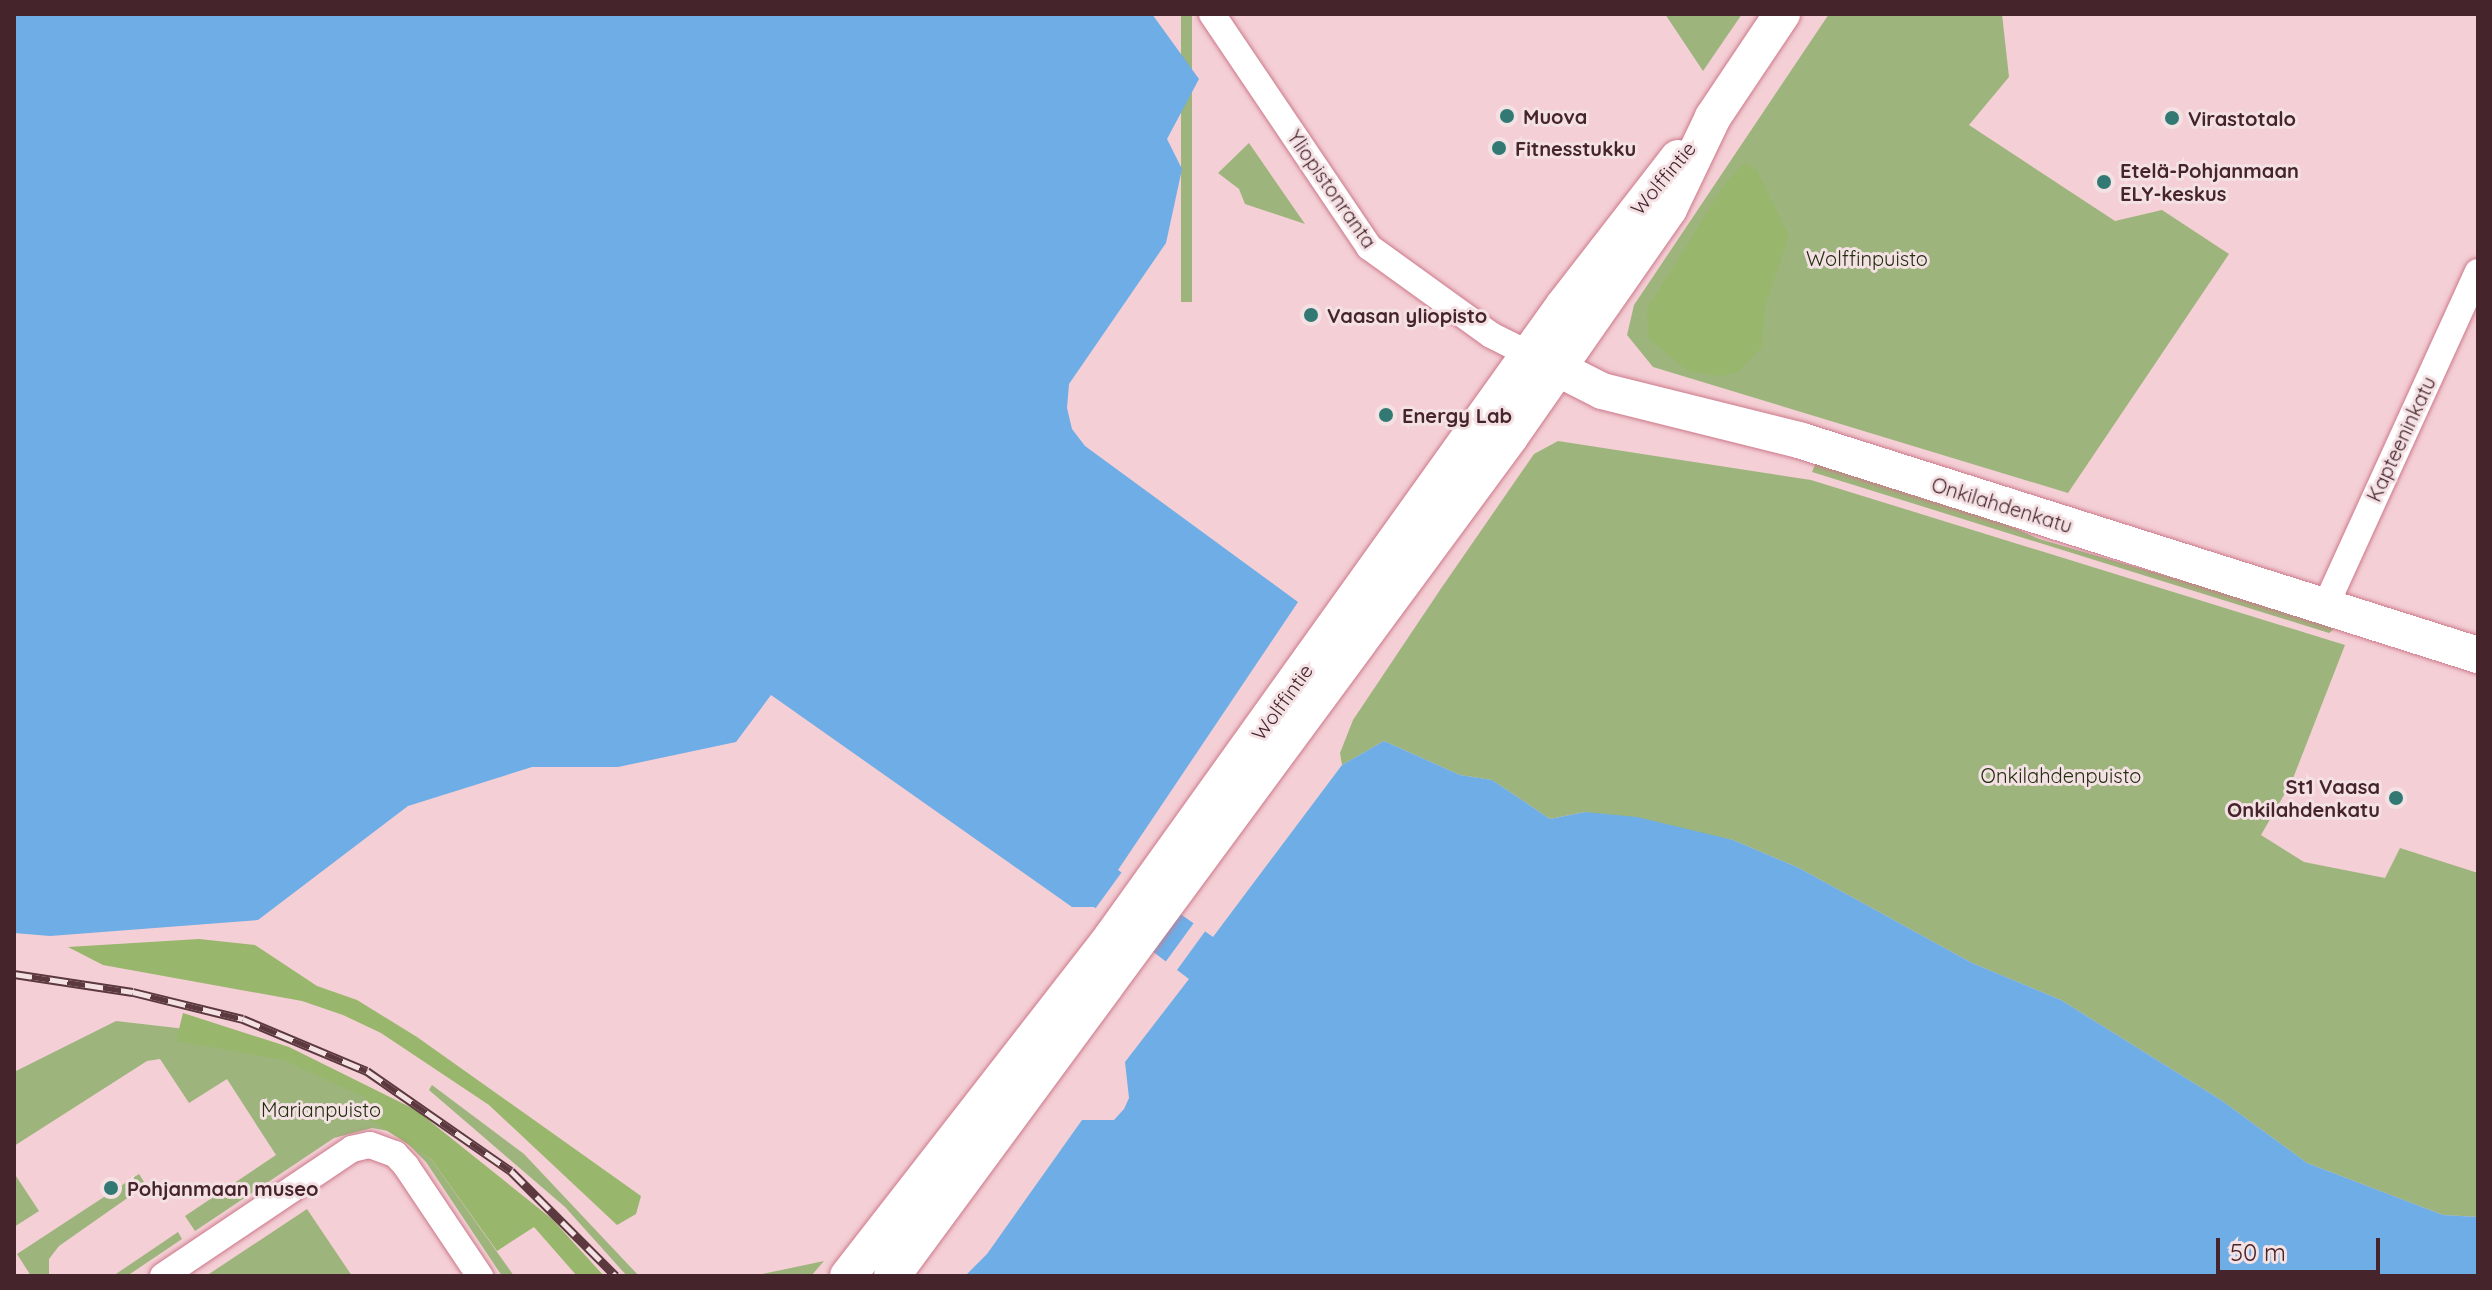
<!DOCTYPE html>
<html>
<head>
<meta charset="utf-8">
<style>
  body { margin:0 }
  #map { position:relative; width:2492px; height:1290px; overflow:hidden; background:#f4cfd5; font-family:Quicksand,sans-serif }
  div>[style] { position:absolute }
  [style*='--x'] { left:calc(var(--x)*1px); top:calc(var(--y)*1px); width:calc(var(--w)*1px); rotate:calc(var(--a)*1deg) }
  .green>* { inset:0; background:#9db57c; transform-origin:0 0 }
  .forest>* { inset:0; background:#98b66c }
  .water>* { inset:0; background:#6eade5 }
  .pier>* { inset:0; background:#f4cfd5; transform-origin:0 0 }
  .roads { filter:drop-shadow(0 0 2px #cc788a) drop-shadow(0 0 2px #cc788a) }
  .minor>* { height:26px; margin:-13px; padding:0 13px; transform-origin:13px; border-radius:13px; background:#fff }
  .secondary>* { height:36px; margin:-18px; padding:0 18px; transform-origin:18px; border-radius:18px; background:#fff }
  .rail>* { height:9px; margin-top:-4.5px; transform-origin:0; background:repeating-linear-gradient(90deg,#f4e1e4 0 18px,#5b393f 0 36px); box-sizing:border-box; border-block:2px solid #5b393f }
  .dots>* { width:22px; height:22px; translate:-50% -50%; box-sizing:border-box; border:4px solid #f4e1e4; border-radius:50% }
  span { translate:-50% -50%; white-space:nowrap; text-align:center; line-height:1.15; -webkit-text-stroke:6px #f4e1e4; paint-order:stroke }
  .poi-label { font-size:20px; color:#46242b; font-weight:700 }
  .left { translate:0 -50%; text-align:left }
  .right { translate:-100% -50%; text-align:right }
  .street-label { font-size:20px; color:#46242b }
  .park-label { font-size:20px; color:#232e0f }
  .frame { position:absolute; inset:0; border:16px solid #46242b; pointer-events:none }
  .scale { position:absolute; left:2216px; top:1238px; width:164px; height:36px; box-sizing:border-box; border:4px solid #46242b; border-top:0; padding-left:10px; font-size:24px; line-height:28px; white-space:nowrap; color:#46242b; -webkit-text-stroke:6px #f4e1e4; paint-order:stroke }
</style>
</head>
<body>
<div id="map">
  <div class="green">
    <i style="left:1181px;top:14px;width:11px;height:288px"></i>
    <i style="clip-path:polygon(1665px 14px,1742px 14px,1703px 71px)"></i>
    <i style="clip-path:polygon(1829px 14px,2002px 14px,2009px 77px,1969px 125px,2115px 221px,2162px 210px,2229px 254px,2068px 493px,1653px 367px,1627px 335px,1634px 305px)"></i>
    <i style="clip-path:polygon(1249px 143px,1305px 224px,1245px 204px,1239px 189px,1218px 173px)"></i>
    <i style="clip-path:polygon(1558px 441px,1811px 480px,2345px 645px,2292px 781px,2261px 835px,2304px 862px,2385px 878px,2400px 848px,2478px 873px,2478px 1217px,2443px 1215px,2307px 1163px,2221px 1100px,2061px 1000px,1972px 963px,1799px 868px,1733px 840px,1585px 812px,1550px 819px,1492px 780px,1460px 775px,1384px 741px,1342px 765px,1340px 753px,1353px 720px,1440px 590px,1534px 454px)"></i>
    <i style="clip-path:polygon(1816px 462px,1985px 515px,2039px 539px,2332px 624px,2333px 630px,2329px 633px,1812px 472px)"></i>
    <i style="clip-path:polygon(116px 1021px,177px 1028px,287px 1056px,365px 1096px,375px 1122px,389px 1131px,372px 1128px,334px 1138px,195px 1231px,185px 1216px,276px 1155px,227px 1079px,189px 1103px,160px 1059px,147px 1061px,14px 1146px,14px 1072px)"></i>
    <i style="clip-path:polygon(432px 1085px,524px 1154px,639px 1276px,627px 1276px,565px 1207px,429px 1090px)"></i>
    <i style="clip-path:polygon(406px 1142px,431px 1159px,514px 1276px,502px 1276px,426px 1162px)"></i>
    <i style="clip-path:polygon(14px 1173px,39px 1211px,14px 1227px)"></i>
    <i style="clip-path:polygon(139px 1174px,146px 1185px,59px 1246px,49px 1259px,49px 1276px,31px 1276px,17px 1254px)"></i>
    <i style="clip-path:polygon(307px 1209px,352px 1276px,206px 1276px)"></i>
    <i style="clip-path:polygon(178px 1232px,182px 1239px,127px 1276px,113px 1276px)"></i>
    <i style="clip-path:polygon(824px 1261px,811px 1276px,753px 1276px)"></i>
  </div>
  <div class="forest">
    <i style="clip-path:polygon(1744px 163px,1756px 169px,1789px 236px,1765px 306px,1762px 347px,1738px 372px,1720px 376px,1688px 371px,1648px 338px,1647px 309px,1724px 185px)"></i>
    <i style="clip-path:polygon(199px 939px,255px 945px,317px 986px,357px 1000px,417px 1037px,641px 1196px,636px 1214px,617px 1225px,489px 1105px,381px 1033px,343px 1015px,302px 1001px,103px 965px,68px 947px)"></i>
    <i style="clip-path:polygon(183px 1013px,289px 1047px,416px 1110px,552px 1219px,604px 1276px,577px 1276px,534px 1227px,497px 1251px,431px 1159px,364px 1116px,370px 1109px,364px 1097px,284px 1060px,176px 1041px)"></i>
  </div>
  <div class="water">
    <i style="clip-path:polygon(14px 14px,1152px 14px,1199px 79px,1167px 139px,1182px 169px,1166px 243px,1069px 384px,1067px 408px,1072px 429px,1085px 446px,1298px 602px,1118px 870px,1213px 937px,1342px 765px,1384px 741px,1460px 775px,1492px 780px,1550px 819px,1585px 812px,1637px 817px,1733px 840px,1799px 868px,1972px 963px,2061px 1000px,2221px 1100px,2307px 1163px,2443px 1215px,2478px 1217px,2478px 1276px,965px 1276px,987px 1254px,1082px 1120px,1114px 1120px,1124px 1109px,1129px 1098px,1125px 1062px,1189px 979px,1094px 907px,1072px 907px,771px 695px,736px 742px,618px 767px,532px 767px,408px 806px,258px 920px,50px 936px,14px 933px)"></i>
  </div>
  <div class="pier">
    <i style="left:1124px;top:869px;width:70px;height:53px;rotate:36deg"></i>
    <i style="left:1196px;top:920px;width:14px;height:55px;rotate:36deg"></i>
  </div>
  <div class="roads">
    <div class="minor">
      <i style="--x:1212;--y:14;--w:281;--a:56"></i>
      <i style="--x:1369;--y:247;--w:150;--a:35.8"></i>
      <i style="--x:1491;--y:335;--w:42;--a:26.6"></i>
      <i style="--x:2325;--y:607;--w:368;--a:-65.5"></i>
      <i style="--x:163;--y:1276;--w:228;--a:-33.9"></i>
      <i style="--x:352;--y:1149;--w:18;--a:-13"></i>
      <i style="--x:370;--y:1145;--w:27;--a:20"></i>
      <i style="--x:395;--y:1154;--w:16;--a:47"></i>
      <i style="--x:406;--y:1166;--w:133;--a:56.1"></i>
    </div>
    <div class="secondary">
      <i style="--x:1537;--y:358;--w:73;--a:26.9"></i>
      <i style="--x:1602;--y:391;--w:206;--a:14"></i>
      <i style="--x:1802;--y:441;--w:709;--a:17.57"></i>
      <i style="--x:848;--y:1276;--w:428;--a:-52.1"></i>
      <i style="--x:1111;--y:938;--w:778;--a:-54.41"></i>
      <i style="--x:1564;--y:305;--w:186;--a:-52.2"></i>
      <i style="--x:892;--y:1276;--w:1042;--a:-53.62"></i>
      <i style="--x:1510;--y:437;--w:278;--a:-55.1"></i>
      <i style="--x:1669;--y:209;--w:102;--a:-64.4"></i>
      <i style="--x:1713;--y:117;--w:124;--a:-56.2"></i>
    </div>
  </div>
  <div class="rail">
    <i style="--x:14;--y:974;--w:120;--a:8.6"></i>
    <i style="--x:133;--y:992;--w:113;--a:13.8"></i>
    <i style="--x:243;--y:1019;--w:134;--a:22.8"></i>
    <i style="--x:367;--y:1071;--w:175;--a:34.8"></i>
    <i style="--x:511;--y:1171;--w:148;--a:45"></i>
  </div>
  <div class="dots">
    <i style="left:1507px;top:116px;background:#317972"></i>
    <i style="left:2172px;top:118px;background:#317972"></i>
    <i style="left:1499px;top:148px;background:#317972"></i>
    <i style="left:2104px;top:182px;background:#317972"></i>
    <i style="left:1311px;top:315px;background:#317972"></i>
    <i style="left:1386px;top:415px;background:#317972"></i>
    <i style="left:2396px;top:798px;background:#317972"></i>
    <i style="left:111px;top:1188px;background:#317972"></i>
  </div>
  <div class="poi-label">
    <span class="left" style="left:1523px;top:116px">Muova</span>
    <span class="left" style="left:2188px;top:118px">Virastotalo</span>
    <span class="left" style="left:1515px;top:148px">Fitnesstukku</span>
    <span class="left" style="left:2120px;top:182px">Etelä-Pohjanmaan<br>ELY-keskus</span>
    <span class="left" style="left:1327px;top:315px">Vaasan yliopisto</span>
    <span class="left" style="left:1402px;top:415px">Energy Lab</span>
    <span class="right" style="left:2380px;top:798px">St1 Vaasa<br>Onkilahdenkatu</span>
    <span class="left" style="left:127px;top:1188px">Pohjanmaan museo</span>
  </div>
  <div class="street-label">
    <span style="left:1663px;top:178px;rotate:-50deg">Wolffintie</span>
    <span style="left:1332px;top:189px;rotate:55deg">Yliopistonranta</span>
    <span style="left:2401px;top:439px;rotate:-65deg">Kapteeninkatu</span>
    <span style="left:2002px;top:505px;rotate:17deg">Onkilahdenkatu</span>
    <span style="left:1282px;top:702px;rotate:-54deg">Wolffintie</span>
  </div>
  <div class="park-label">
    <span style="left:1867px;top:258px">Wolffinpuisto</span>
    <span style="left:2061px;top:775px">Onkilahdenpuisto</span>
    <span style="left:321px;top:1109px">Marianpuisto</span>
  </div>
  <div class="frame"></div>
  <div class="scale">50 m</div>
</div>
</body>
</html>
